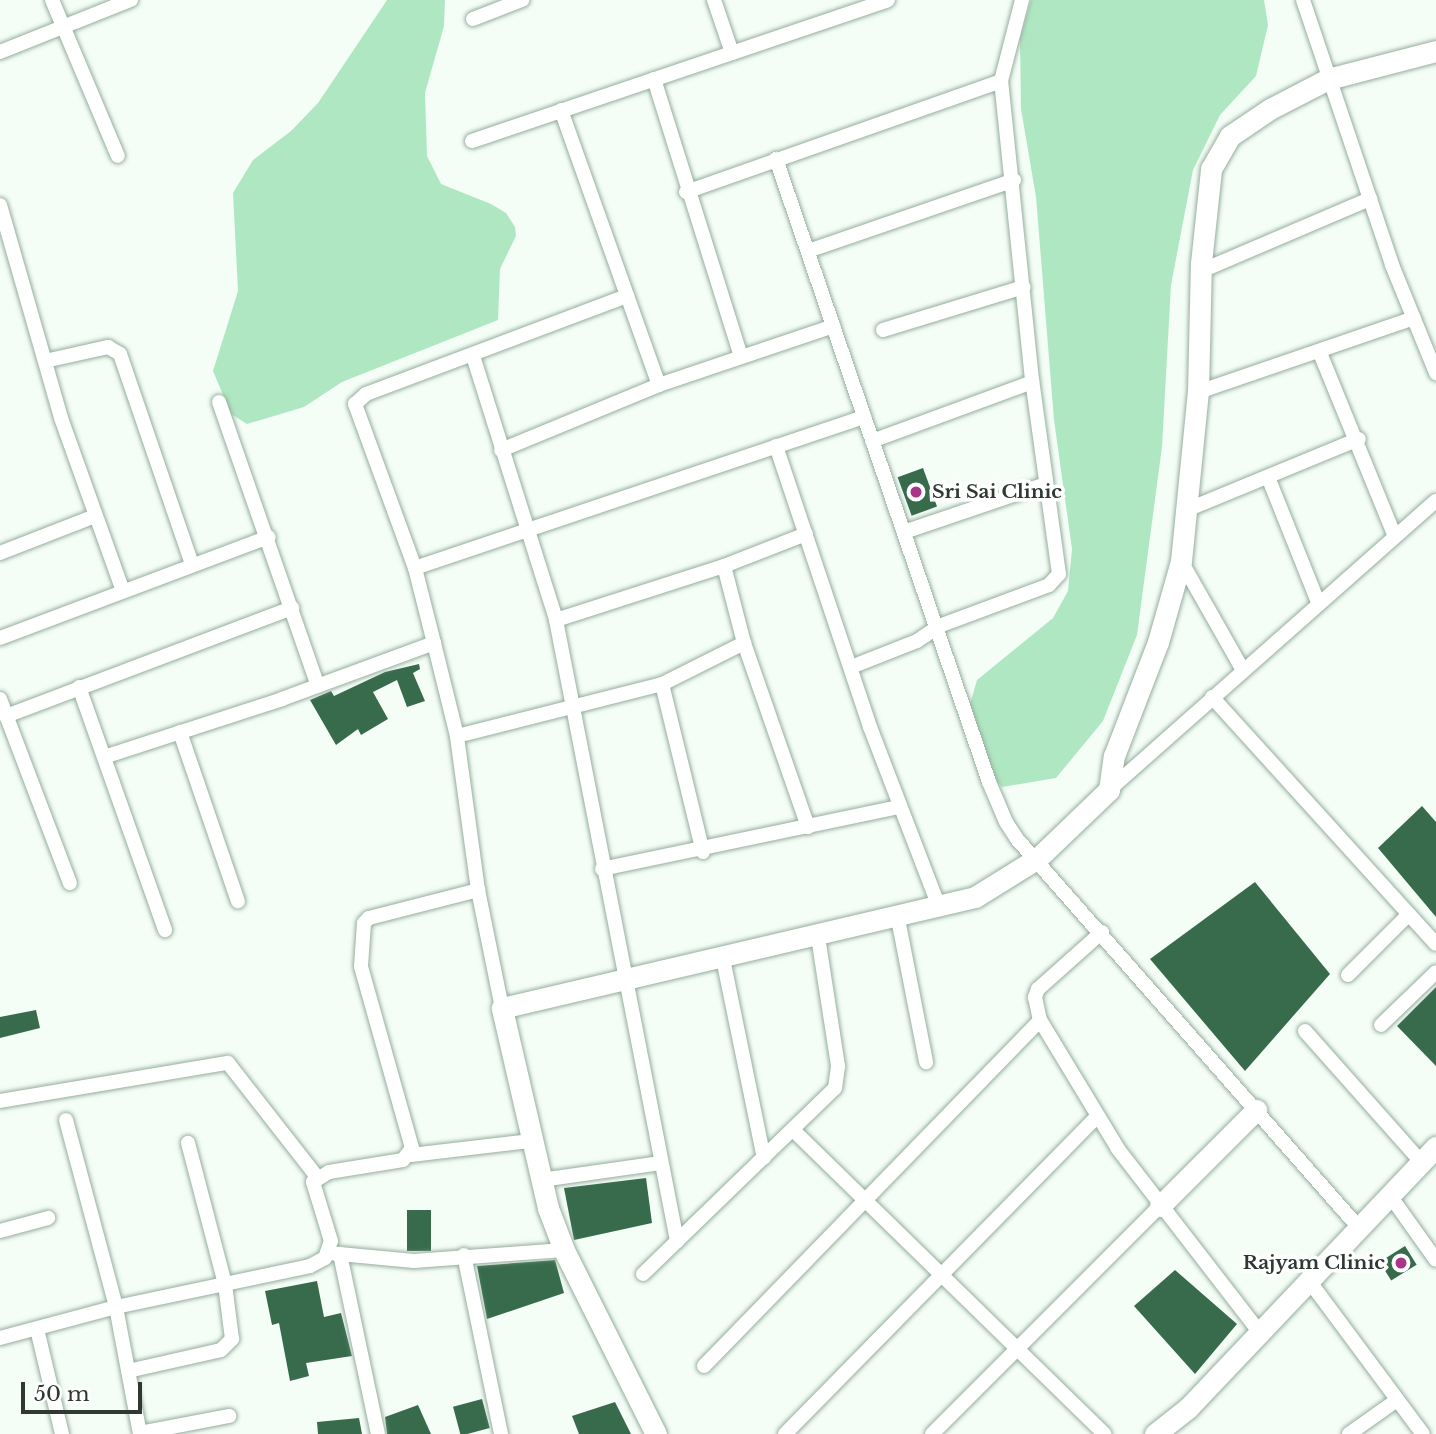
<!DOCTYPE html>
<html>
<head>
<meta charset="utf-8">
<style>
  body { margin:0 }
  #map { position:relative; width:1436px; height:1434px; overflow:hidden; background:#f4fef7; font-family:"Libre Baskerville",serif }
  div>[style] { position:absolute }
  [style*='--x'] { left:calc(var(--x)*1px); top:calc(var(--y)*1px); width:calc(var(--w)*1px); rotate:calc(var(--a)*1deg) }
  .water>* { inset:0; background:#b0e7c3 }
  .building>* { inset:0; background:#386b4c; transform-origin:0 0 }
  .roads { filter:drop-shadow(0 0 2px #96ad9d) drop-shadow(0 0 2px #96ad9d) }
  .street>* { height:14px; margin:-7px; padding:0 7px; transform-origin:7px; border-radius:7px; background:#fff }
  .secondary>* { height:21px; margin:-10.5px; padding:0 10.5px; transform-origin:10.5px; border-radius:10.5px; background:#fff }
  .dots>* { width:19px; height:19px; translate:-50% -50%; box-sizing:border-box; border:4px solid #fff; border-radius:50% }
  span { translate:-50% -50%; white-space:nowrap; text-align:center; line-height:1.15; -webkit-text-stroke:7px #fff; paint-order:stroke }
  .poi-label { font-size:19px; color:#2f3832; font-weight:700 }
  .left { translate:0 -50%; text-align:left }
  .right { translate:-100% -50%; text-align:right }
  .scale { position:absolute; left:21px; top:1382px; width:121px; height:32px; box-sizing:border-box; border:4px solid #2f3832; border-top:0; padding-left:9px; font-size:21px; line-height:24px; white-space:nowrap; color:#2f3832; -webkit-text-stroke:5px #fff; paint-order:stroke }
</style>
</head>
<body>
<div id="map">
  <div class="water">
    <i style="clip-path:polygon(387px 0,445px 0,444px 26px,425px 93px,427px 156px,441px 184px,491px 204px,506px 213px,515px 227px,516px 236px,500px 269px,498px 320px,342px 382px,304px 407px,247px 424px,231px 414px,213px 371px,238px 291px,233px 193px,253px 160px,291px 131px,318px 103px)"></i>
    <i style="clip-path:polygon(1031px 0,1264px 0,1268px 25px,1256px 76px,1220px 115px,1193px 170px,1171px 285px,1162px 447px,1137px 635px,1103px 721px,1056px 778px,1002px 787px,987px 771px,968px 711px,977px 680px,1053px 618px,1068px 591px,1072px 549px,1054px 420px,1036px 197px,1021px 109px,1020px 39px)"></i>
  </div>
  <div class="building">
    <i style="left:923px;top:468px;width:41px;height:27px;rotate:70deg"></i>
    <i style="clip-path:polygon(419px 664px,420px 669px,413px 673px,425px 701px,407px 707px,397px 680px,373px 692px,388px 719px,361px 735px,358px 729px,336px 745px,310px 700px,331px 691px,334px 696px,385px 672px)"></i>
    <i style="clip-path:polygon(1422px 806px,1436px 822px,1436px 917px,1378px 848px)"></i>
    <i style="clip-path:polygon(1255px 882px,1330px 974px,1245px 1071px,1150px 959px)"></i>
    <i style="clip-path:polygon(1436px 987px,1436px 1066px,1397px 1026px)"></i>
    <i style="clip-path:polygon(36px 1010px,40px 1028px,0 1038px,0 1017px)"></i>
    <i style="clip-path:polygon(646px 1178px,652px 1223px,574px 1240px,564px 1188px)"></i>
    <i style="left:407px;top:1210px;width:24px;height:41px"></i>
    <i style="left:1405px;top:1246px;width:22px;height:30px;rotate:58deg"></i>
    <i style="clip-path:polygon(555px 1260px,564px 1293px,487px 1319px,477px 1266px)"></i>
    <i style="clip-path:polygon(1175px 1270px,1237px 1324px,1195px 1374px,1134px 1306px)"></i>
    <i style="clip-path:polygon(317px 1281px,324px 1317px,341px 1313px,352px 1356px,306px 1363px,309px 1376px,290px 1381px,279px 1323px,272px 1325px,265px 1291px)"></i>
    <i style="left:482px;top:1399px;width:30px;height:30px;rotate:75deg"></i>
    <i style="clip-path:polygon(615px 1402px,631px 1434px,579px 1434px,572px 1416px)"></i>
    <i style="clip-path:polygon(418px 1405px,431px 1434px,387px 1434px,385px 1417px)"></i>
    <i style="clip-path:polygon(359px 1418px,362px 1434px,318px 1434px,317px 1422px)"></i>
  </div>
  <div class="roads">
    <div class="street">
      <i style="--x:52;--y:0;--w:169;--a:67.1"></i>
      <i style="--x:714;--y:0;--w:56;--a:71.2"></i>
      <i style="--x:1303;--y:0;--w:280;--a:71.4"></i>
      <i style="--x:1392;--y:265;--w:117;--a:67.8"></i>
      <i style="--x:473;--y:19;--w:53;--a:-21.2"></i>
      <i style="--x:0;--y:52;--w:141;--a:-21.7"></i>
      <i style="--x:654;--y:79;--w:291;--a:72.6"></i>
      <i style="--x:561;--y:110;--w:292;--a:70.4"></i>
      <i style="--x:472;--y:141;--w:439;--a:-18.7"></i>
      <i style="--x:776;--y:159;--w:658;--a:71.12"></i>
      <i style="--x:989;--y:782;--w:43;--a:67"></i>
      <i style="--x:1006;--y:822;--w:20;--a:57"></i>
      <i style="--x:1017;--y:839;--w:519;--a:48.67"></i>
      <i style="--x:686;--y:192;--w:334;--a:-19.4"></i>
      <i style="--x:0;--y:205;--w:222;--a:74"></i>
      <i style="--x:61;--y:418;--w:181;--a:70.3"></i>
      <i style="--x:808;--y:251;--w:218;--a:-19"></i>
      <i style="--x:1201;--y:271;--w:184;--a:-23.1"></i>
      <i style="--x:883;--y:330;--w:147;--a:-17"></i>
      <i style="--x:1320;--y:353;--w:196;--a:67.8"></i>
      <i style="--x:473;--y:356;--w:277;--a:72.5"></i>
      <i style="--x:556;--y:620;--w:633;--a:78.97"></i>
      <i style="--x:45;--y:361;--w:65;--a:-12.5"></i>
      <i style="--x:108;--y:347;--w:14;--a:30"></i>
      <i style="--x:120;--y:354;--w:222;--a:71.1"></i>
      <i style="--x:1198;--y:392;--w:228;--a:-18.9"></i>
      <i style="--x:219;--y:402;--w:299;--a:70.8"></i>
      <i style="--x:872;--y:441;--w:171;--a:-20.2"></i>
      <i style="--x:776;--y:446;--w:296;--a:71.5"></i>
      <i style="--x:870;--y:727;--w:195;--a:69"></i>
      <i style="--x:501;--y:450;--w:171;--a:-22.4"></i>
      <i style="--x:659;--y:385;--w:184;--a:-18.7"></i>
      <i style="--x:1268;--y:477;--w:135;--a:68.2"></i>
      <i style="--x:1184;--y:511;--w:189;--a:-22.4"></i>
      <i style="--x:904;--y:532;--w:150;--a:-18.7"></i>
      <i style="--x:0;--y:553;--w:102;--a:-21.3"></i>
      <i style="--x:1181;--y:561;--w:125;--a:60.4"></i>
      <i style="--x:724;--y:566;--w:80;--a:75.4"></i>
      <i style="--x:744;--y:643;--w:195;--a:70.8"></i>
      <i style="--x:415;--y:568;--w:474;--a:-18.6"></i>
      <i style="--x:556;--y:620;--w:176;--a:-17.8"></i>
      <i style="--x:724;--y:566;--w:88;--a:-21.3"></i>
      <i style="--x:0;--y:638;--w:287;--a:-20.6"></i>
      <i style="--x:851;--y:667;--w:71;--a:-21.5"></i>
      <i style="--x:917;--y:641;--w:27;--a:-34"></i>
      <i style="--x:939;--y:626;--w:117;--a:-20.4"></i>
      <i style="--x:1049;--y:585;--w:15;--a:-48"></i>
      <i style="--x:1059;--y:574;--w:196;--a:-97.9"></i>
      <i style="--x:1032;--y:380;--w:301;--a:-95.9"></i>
      <i style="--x:1001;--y:81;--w:84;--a:-75.5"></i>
      <i style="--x:662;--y:684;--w:173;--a:76.3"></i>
      <i style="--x:79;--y:687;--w:258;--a:70.5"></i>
      <i style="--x:1212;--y:697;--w:333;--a:47.8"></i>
      <i style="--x:0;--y:699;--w:197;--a:69.2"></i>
      <i style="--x:6;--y:716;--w:306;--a:-20.7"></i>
      <i style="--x:180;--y:732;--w:179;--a:71.1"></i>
      <i style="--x:457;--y:736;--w:211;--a:-14.2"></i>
      <i style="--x:662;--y:684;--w:92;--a:-26.6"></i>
      <i style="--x:104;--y:757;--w:187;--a:-18"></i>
      <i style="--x:282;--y:699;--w:162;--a:-20.2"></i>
      <i style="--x:1109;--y:790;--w:436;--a:-41.5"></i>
      <i style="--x:602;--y:869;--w:304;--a:-11.8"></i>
      <i style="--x:898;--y:919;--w:146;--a:78.9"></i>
      <i style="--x:1102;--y:932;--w:86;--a:138.3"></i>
      <i style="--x:1038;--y:989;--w:9;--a:111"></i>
      <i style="--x:1035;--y:997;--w:24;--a:78"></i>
      <i style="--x:1040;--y:1020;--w:151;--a:58.8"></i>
      <i style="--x:1118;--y:1149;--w:232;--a:52.3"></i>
      <i style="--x:723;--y:959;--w:203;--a:78.4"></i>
      <i style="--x:1348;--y:975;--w:86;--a:-45"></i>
      <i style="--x:502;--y:1008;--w:120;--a:-101.5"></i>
      <i style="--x:478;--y:890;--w:155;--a:-97.8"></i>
      <i style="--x:457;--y:736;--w:96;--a:-103.9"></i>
      <i style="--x:434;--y:643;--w:77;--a:-104.2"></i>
      <i style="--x:415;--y:568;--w:175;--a:-110.1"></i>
      <i style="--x:355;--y:404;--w:15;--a:-42"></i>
      <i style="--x:366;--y:394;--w:279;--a:-20.6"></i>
      <i style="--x:1381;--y:1025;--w:76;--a:-43.9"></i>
      <i style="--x:1305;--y:1031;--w:176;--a:48.4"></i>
      <i style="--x:0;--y:1101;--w:231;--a:-9.5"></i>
      <i style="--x:228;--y:1063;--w:145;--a:52"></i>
      <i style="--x:66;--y:1120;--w:194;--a:75"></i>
      <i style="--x:116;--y:1307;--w:129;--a:79.3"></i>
      <i style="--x:793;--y:1130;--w:435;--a:44.3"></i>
      <i style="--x:411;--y:1155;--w:121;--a:-6.7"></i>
      <i style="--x:541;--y:1180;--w:121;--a:-8.1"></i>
      <i style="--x:1391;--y:1197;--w:77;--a:54.5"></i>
      <i style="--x:0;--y:1231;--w:50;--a:-15.2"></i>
      <i style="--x:329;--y:1253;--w:85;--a:5.4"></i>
      <i style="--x:414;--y:1261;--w:150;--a:-4.2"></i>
      <i style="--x:340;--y:1254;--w:184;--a:78.1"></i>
      <i style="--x:464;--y:1255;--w:183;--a:78.3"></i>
      <i style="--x:643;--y:1274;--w:267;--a:-44.1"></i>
      <i style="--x:835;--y:1088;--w:22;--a:-82"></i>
      <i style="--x:838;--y:1066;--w:131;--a:-98.8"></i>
      <i style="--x:1310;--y:1282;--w:189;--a:53.4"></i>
      <i style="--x:37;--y:1329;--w:108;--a:76.6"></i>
      <i style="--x:0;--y:1338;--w:120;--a:-15"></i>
      <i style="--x:116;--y:1307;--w:198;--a:-11.9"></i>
      <i style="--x:310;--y:1266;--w:17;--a:-28"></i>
      <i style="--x:325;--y:1258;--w:18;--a:-71"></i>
      <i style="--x:331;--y:1241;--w:62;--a:-107"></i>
      <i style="--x:313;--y:1182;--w:19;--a:-32"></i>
      <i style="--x:329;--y:1172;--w:75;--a:-9.2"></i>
      <i style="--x:403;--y:1160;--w:15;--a:-53"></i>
      <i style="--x:412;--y:1148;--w:189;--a:-105.7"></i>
      <i style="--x:361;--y:966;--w:43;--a:-86"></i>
      <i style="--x:364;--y:923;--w:7;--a:-45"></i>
      <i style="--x:369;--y:918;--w:113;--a:-14.4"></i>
      <i style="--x:704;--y:1366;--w:482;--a:-45.8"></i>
      <i style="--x:128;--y:1371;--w:95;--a:-12.7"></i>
      <i style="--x:221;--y:1350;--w:16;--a:-45"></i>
      <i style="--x:232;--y:1339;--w:55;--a:-97.3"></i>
      <i style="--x:225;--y:1284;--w:146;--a:-104.7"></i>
      <i style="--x:140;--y:1433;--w:91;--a:-10.8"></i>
      <i style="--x:785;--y:1434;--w:444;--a:-45.5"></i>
      <i style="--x:932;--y:1434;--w:322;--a:-45"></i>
      <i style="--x:1349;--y:1434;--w:59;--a:-35.3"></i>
    </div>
    <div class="secondary">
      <i style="--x:1160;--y:1206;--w:136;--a:-45"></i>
      <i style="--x:656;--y:1434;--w:206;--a:-116.6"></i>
      <i style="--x:564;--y:1250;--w:45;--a:-110.9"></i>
      <i style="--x:548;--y:1208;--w:205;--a:-103"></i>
      <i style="--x:502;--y:1008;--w:486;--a:-13.2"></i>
      <i style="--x:975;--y:897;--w:74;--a:-31.8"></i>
      <i style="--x:1038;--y:858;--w:98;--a:-43.8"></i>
      <i style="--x:1109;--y:790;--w:34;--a:-82"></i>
      <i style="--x:1114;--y:756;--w:122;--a:-68.9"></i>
      <i style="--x:1158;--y:642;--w:84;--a:-74.1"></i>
      <i style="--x:1181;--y:561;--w:170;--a:-84.3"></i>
      <i style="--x:1198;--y:392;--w:129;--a:-88.7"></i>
      <i style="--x:1201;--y:263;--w:95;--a:-83.9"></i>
      <i style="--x:1211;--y:169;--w:38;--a:-60"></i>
      <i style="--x:1230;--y:136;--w:48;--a:-34"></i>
      <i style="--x:1270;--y:109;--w:65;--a:-27.3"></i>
      <i style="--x:1328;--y:79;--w:112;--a:-14.5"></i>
      <i style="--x:1155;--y:1434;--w:42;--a:-38.2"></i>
      <i style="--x:1188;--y:1408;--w:360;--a:-46.5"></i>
    </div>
  </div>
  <div class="dots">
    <i style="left:916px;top:492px;background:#ab3388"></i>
    <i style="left:1401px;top:1263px;background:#ab3388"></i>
  </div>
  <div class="poi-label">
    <span class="left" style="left:932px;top:492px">Sri Sai Clinic</span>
    <span class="right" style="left:1385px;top:1263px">Rajyam Clinic</span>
  </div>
  <div class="scale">50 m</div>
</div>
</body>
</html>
